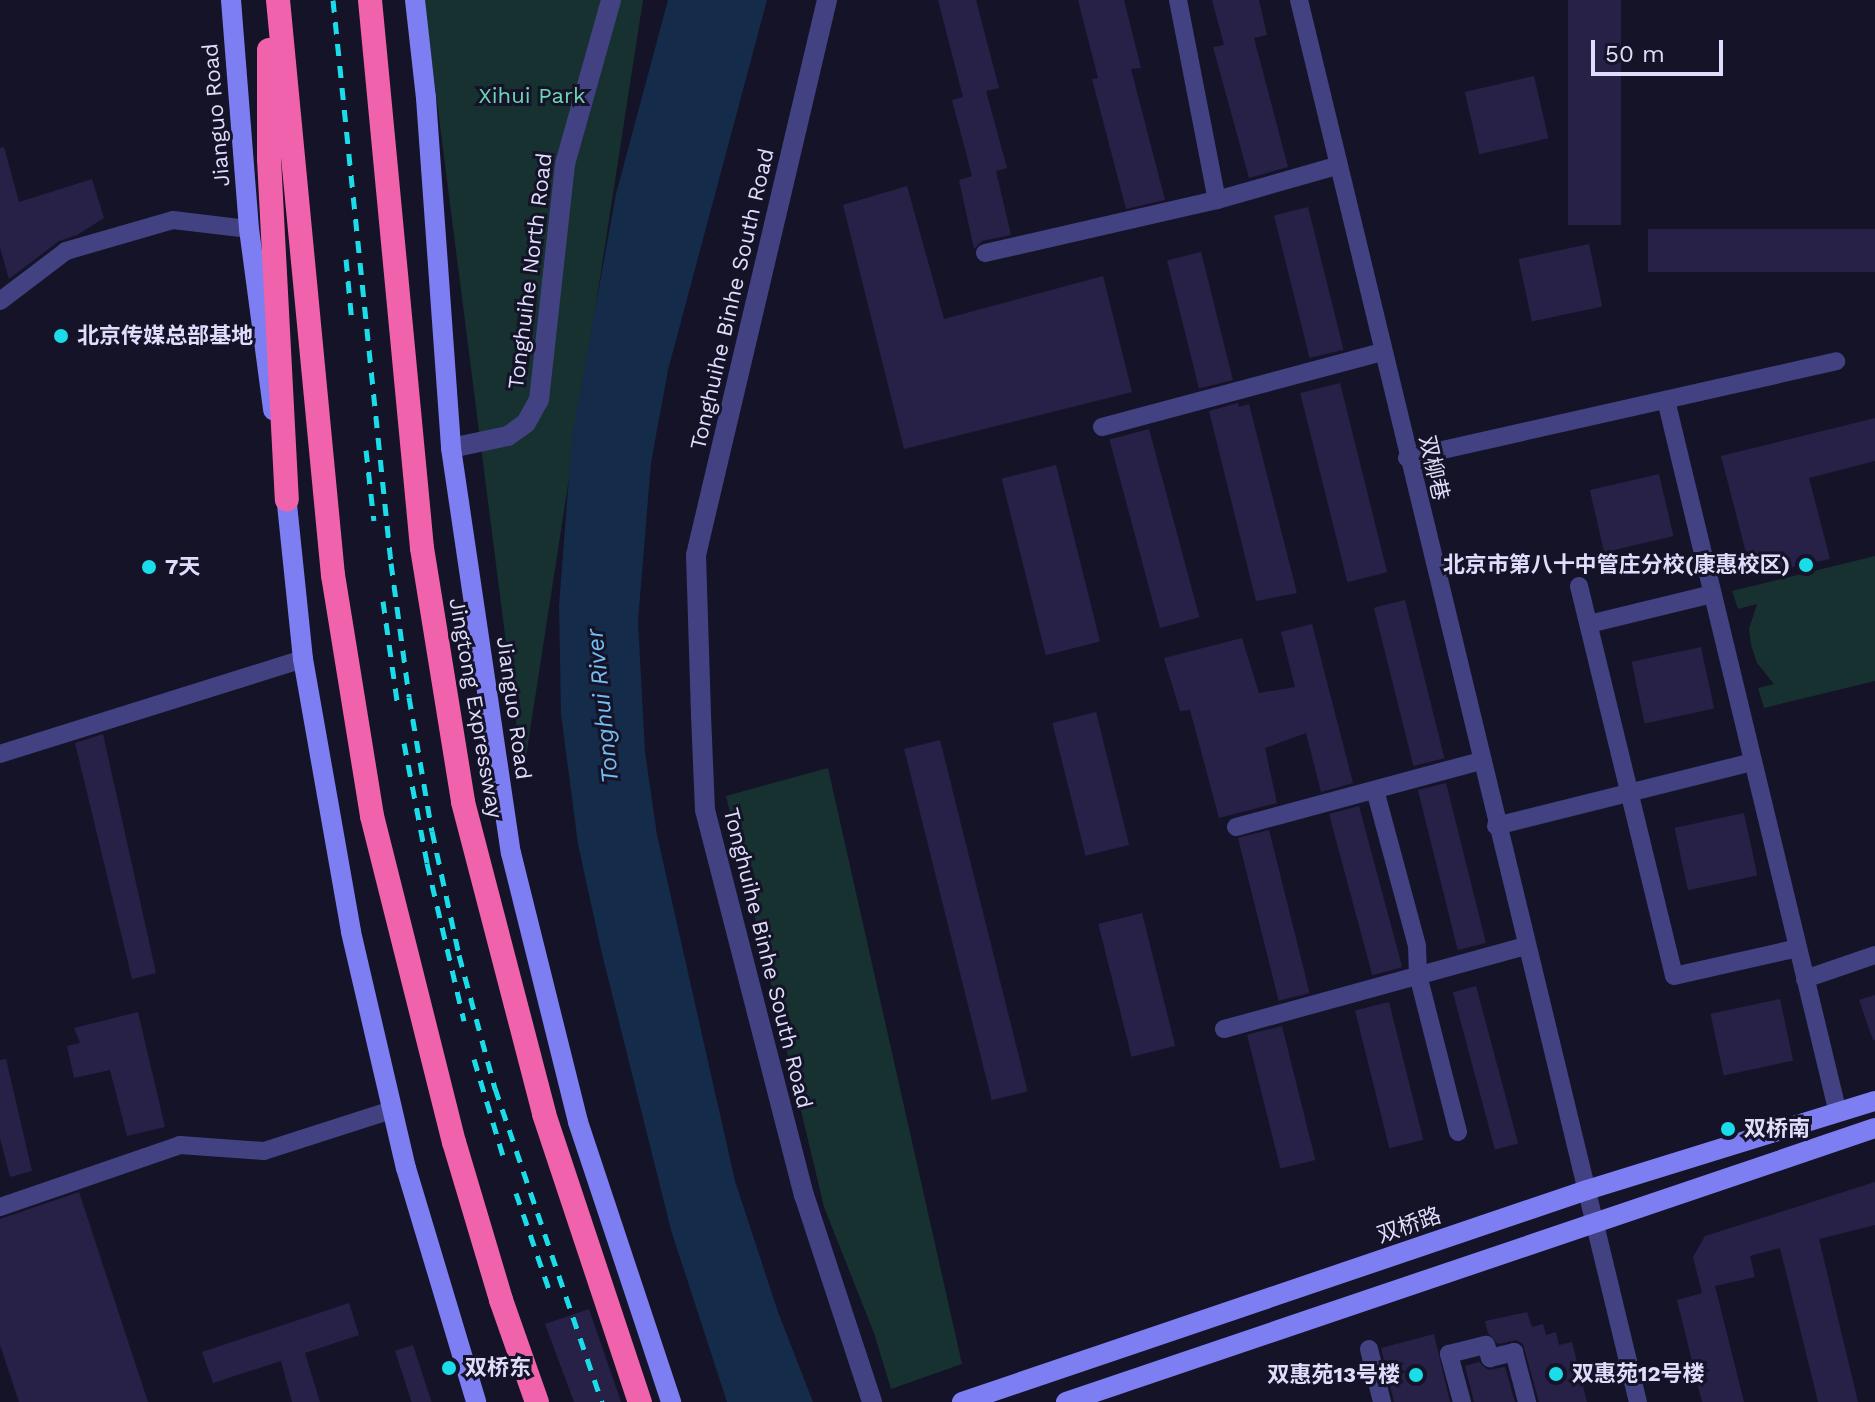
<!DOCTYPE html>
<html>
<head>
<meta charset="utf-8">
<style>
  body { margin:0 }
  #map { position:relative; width:1875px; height:1402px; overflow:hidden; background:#151327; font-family:"Work Sans","Noto Sans SC",sans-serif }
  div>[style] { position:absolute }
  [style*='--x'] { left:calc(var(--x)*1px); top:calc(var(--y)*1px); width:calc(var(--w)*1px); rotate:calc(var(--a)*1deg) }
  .green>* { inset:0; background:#16312f }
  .water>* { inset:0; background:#142b4a }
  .building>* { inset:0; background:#272047; transform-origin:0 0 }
  .minor>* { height:18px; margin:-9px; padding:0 9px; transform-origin:9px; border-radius:9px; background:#424282 }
  .tertiary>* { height:20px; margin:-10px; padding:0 10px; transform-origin:10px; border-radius:10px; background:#424282 }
  .secondary>* { height:20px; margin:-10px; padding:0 10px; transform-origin:10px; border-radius:10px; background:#7d7ef2 }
  .motorway>* { height:24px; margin:-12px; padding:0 12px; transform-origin:12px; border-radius:12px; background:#f063ac }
  .rail>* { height:5px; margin-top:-2.5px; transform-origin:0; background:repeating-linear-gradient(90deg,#1bdde9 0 12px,transparent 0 22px) }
  .dots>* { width:22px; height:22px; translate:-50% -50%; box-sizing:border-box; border:4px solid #151327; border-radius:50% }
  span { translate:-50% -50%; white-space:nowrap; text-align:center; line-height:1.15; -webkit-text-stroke:6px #151327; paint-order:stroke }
  .park-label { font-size:22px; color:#6ed6b8 }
  .street-label { font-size:22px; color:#dfdcfc }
  .poi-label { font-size:22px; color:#dfdcfc; font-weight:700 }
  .left { translate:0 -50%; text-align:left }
  .right { translate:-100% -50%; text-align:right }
  .water-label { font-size:24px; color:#74bdf2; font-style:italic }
  .scale { position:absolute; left:1591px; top:40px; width:132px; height:36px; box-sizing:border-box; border:4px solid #dfdcfc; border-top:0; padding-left:10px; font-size:24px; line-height:28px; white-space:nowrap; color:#dfdcfc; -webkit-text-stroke:6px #151327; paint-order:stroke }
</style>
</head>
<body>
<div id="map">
  <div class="green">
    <i style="clip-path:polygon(424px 0,643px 0,523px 776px)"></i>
    <i style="clip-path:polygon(1875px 556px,1875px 681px,1764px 708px,1758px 688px,1774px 684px,1757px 663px,1751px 645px,1749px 629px,1757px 604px,1738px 609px,1732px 591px)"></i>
    <i style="clip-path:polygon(828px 768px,962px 1364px,891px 1389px,874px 1333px,824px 1207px,726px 796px)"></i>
  </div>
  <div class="water">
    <i style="clip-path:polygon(668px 0,767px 0,668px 370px,651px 463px,638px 621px,645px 752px,657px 835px,735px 1181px,778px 1312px,813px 1402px,727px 1402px,671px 1230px,602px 954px,578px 844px,561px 714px,559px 606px,572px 437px,616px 194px)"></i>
  </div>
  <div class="building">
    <i style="clip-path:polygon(938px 0,976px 0,999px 88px,986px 91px,1007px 168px,996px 171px,1011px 235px,982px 241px,974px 249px,959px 180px,972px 176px,952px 100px,963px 97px)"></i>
    <i style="clip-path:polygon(1078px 0,1124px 0,1141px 68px,1131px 69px,1165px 200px,1126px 209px,1092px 79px,1098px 78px)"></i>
    <i style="clip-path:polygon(1212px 0,1259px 0,1267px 35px,1254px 38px,1288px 167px,1249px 178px,1213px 47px,1224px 45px)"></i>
    <i style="left:1568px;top:0;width:53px;height:225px"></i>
    <i style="left:1534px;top:76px;width:64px;height:71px;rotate:77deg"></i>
    <i style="clip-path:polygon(4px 147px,19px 202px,92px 179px,104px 218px,77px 235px,59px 241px,9px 279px,0 248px,0 148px)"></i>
    <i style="clip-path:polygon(907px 186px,944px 319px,1103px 276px,1132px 392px,904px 449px,843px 205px)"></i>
    <i style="left:1308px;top:207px;width:147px;height:35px;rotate:76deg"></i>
    <i style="left:1875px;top:229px;width:43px;height:227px;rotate:90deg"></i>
    <i style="left:1589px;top:244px;width:64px;height:72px;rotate:78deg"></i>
    <i style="left:1201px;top:252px;width:132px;height:35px;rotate:76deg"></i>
    <i style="left:1340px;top:383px;width:195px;height:41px;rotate:76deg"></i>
    <i style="clip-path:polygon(1238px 403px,1239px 407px,1249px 404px,1297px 593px,1256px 601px,1209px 411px)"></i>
    <i style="clip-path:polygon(1875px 418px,1875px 461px,1809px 478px,1830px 559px,1752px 576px,1721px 456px)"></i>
    <i style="left:1149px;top:429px;width:195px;height:41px;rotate:75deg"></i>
    <i style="left:1056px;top:465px;width:182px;height:56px;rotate:76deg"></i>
    <i style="left:1659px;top:474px;width:64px;height:71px;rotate:77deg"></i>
    <i style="left:1405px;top:600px;width:163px;height:32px;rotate:76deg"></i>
    <i style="clip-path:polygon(1312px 624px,1353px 783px,1321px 792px,1306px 733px,1265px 748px,1277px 803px,1219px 818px,1190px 710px,1180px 711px,1164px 658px,1242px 638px,1259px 693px,1295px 687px,1281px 632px)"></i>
    <i style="left:1701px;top:647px;width:63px;height:71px;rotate:78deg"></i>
    <i style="left:1096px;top:712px;width:137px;height:45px;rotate:76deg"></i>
    <i style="clip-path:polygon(103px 734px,156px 973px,132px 979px,75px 743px)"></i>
    <i style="left:940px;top:740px;width:362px;height:37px;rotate:76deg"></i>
    <i style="left:1446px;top:783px;width:165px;height:29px;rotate:76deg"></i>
    <i style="left:1359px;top:806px;width:167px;height:31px;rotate:75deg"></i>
    <i style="left:1744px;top:813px;width:64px;height:71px;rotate:78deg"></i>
    <i style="left:1269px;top:830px;width:168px;height:32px;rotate:76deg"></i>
    <i style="left:1142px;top:913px;width:137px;height:45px;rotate:76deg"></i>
    <i style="left:1476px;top:986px;width:163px;height:24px;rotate:75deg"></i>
    <i style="clip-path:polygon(1875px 995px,1875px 1040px,1873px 1040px,1859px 1000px)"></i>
    <i style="left:1780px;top:999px;width:63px;height:71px;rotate:78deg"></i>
    <i style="left:1389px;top:1002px;width:142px;height:35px;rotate:76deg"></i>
    <i style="clip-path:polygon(138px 1012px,165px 1127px,127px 1136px,110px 1070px,74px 1078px,67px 1046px,80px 1043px,74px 1028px)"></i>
    <i style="left:1282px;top:1026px;width:138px;height:36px;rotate:76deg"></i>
    <i style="clip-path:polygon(6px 1059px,32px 1171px,10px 1177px,0 1138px,0 1060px)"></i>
    <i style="clip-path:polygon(1875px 1182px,1875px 1225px,1819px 1239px,1858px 1402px,1818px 1402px,1780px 1248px,1750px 1256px,1755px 1277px,1715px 1286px,1744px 1402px,1702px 1402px,1677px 1300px,1702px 1293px,1693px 1257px,1705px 1236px)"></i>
    <i style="clip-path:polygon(79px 1192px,148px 1402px,19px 1402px,0 1345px,0 1219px)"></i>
    <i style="clip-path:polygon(349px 1303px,359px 1335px,305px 1353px,320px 1402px,292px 1402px,281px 1361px,213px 1383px,202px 1352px)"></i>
    <i style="clip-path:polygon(589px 1309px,617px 1390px,621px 1402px,574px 1402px,545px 1324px)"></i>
    <i style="clip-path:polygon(1527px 1312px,1532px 1327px,1543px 1324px,1546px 1335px,1556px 1332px,1559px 1345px,1572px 1342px,1587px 1402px,1539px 1402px,1523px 1344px,1516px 1340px,1498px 1344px,1488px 1333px,1485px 1321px)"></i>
    <i style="clip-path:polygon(1434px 1334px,1450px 1402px,1394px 1402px,1381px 1348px)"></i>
    <i style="left:413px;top:1345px;width:60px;height:19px;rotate:72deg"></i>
    <i style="clip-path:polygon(1479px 1362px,1488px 1370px,1505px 1367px,1515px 1402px,1474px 1402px,1465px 1366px)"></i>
  </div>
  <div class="minor">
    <i style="--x:1178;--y:0;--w:204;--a:79"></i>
    <i style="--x:1217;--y:200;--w:124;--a:-15.9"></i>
    <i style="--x:1299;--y:0;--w:1442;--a:76.41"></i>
    <i style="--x:985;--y:253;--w:238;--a:-12.9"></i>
    <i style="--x:0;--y:301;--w:83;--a:-37.1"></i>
    <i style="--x:66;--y:251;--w:111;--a:-16.2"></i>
    <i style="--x:173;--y:220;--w:77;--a:6.8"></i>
    <i style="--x:1666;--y:400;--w:733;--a:76.44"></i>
    <i style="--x:1102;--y:427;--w:290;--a:-15"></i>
    <i style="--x:1407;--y:458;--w:440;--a:-12.7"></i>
    <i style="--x:1579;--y:586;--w:401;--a:76.3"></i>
    <i style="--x:1674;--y:976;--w:127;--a:-12.7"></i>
    <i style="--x:1589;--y:624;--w:127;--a:-13.7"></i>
    <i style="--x:0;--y:754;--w:318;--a:-17.4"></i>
    <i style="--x:1375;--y:790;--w:162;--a:74.9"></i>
    <i style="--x:1417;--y:946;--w:29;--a:88"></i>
    <i style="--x:1418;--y:975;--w:162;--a:75.7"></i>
    <i style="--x:1496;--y:826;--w:265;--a:-14"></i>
    <i style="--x:1236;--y:827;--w:253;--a:-15.1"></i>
    <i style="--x:1805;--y:979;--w:74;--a:-18.9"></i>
    <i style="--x:1224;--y:1029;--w:313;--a:-15.4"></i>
    <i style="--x:0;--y:1207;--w:190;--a:-19"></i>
    <i style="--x:180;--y:1145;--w:84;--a:4.1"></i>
    <i style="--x:264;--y:1151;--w:134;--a:-17.8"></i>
    <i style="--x:1369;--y:1349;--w:55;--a:76.2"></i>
    <i style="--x:1462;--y:1402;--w:50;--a:-105.2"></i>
    <i style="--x:1449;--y:1354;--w:38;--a:-14"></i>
    <i style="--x:1486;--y:1345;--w:14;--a:73"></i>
    <i style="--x:1490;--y:1358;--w:25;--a:-14"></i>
    <i style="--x:1514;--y:1352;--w:52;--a:75.4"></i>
  </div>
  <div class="tertiary">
    <i style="--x:827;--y:0;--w:570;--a:103.28"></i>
    <i style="--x:696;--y:555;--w:160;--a:88.2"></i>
    <i style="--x:701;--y:715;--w:95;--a:87.6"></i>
    <i style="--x:705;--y:810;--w:398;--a:75.6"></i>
    <i style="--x:804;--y:1195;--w:218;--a:71.8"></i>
    <i style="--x:451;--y:448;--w:58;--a:-11.9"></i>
    <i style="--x:508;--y:436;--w:22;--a:-36"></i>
    <i style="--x:526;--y:423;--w:26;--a:-61"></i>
    <i style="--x:539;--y:400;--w:237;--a:-83.7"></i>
    <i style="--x:565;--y:164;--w:170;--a:-74.3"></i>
  </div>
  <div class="secondary">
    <i style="--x:231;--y:0;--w:230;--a:85.5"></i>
    <i style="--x:249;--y:229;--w:183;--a:82.4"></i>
    <i style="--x:415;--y:0;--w:99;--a:83.6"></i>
    <i style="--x:426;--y:98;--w:351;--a:85.9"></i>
    <i style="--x:451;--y:448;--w:409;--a:81.6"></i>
    <i style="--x:511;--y:853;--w:277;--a:76"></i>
    <i style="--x:578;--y:1122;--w:295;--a:71.6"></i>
    <i style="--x:285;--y:485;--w:175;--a:84.1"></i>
    <i style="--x:303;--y:659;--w:277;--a:80"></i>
    <i style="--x:351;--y:932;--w:242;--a:76.9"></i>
    <i style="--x:406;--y:1168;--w:244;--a:73.3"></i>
    <i style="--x:962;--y:1402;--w:660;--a:-18.74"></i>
    <i style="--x:1587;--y:1190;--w:301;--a:-17.2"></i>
    <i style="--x:1066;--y:1402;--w:854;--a:-18.71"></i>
  </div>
  <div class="motorway">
    <i style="--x:278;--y:0;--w:578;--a:84.54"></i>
    <i style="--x:333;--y:575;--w:244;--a:80.8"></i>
    <i style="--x:372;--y:816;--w:336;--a:75.9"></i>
    <i style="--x:454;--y:1142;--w:165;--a:73.4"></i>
    <i style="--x:501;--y:1300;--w:108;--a:70.6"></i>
    <i style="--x:370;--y:0;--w:550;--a:84.58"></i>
    <i style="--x:422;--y:548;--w:257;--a:80.8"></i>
    <i style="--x:463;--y:802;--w:322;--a:75.4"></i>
    <i style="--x:544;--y:1114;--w:304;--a:71.6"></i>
    <i style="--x:269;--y:50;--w:109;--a:90"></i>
    <i style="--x:269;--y:159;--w:341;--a:87"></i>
  </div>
  <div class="rail">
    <i style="--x:333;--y:0;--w:566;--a:84.12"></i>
    <i style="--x:391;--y:563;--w:135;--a:82.3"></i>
    <i style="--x:409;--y:697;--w:136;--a:80.3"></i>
    <i style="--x:432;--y:831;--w:127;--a:77.7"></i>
    <i style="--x:459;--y:955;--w:138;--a:74.9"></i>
    <i style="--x:495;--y:1088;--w:332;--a:71.2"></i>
    <i style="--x:346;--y:259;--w:64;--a:84.6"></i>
    <i style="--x:366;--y:450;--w:71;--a:83.6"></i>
    <i style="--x:383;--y:601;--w:108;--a:82"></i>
    <i style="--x:404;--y:743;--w:122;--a:79.1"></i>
    <i style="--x:427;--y:863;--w:162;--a:76.8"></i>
    <i style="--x:474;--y:1059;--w:104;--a:73.3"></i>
    <i style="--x:516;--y:1193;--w:108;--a:71.1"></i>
  </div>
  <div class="dots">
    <i style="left:61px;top:336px;background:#1bdde9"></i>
    <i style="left:1806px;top:565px;background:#1bdde9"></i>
    <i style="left:149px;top:567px;background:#1bdde9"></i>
    <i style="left:1728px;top:1129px;background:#1bdde9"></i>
    <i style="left:449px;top:1368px;background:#1bdde9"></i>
    <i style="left:1556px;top:1374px;background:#1bdde9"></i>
    <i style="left:1416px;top:1375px;background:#1bdde9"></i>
  </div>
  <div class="park-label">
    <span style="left:532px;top:96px">Xihui Park</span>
  </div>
  <div class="street-label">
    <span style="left:216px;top:115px;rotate:-95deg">Jianguo Road</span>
    <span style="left:530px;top:271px;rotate:-83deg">Tonghuihe North Road</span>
    <span style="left:732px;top:299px;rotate:-77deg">Tonghuihe Binhe South Road</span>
    <span style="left:1434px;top:468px;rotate:77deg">双柳巷</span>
    <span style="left:476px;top:708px;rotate:80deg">Jingtong Expressway</span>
    <span style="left:514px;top:708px;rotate:82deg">Jianguo Road</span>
    <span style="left:768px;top:958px;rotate:76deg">Tonghuihe Binhe South Road</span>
    <span style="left:1409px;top:1225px;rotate:-19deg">双桥路</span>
  </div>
  <div class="poi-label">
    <span class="left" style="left:77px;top:336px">北京传媒总部基地</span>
    <span class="right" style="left:1790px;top:565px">北京市第八十中管庄分校(康惠校区)</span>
    <span class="left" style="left:165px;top:567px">7天</span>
    <span class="left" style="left:1744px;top:1129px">双桥南</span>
    <span class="left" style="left:465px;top:1368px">双桥东</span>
    <span class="left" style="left:1572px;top:1374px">双惠苑12号楼</span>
    <span class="right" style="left:1400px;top:1375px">双惠苑13号楼</span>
  </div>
  <div class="water-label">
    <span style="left:603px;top:706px;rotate:-96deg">Tonghui River</span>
  </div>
  <div class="scale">50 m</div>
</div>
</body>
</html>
